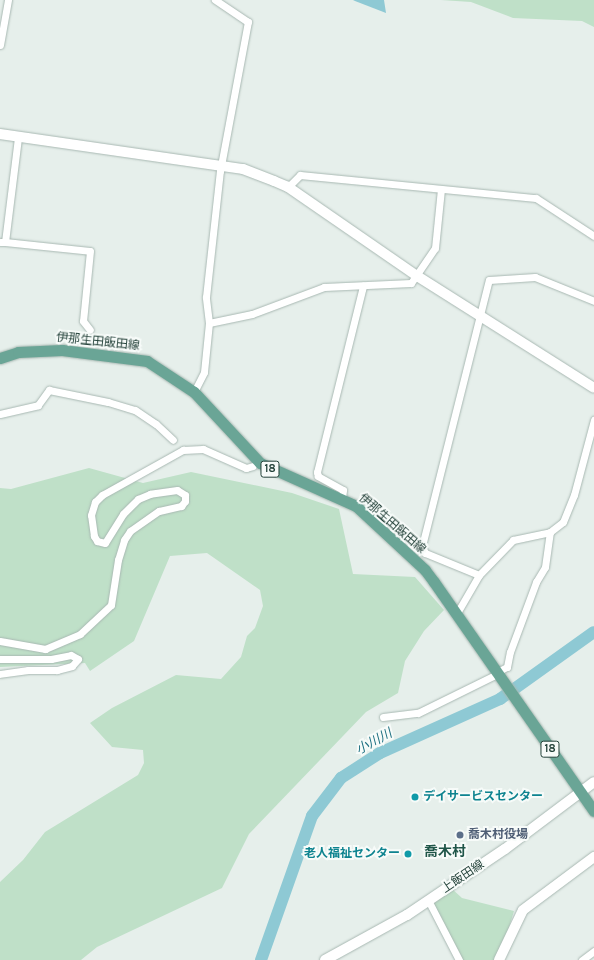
<!DOCTYPE html>
<html>
<head>
<meta charset="utf-8">
<style>
  body { margin:0 }
  #map { position:relative; width:594px; height:960px; overflow:hidden; background:#e6efeb; font-family:Karla,"Noto Sans JP",sans-serif }
  div>[style] { position:absolute }
  [style*='--x'] { left:calc(var(--x)*1px); top:calc(var(--y)*1px); width:calc(var(--w)*1px); rotate:calc(var(--a)*1deg) }
  .green>* { inset:0; background:#bfe0c8 }
  .water>* { inset:0; background:#8ec9d4 }
  .river>* { height:12px; margin:-6px; padding:0 6px; transform-origin:6px; border-radius:6px; background:#8ec9d4 }
  .roads { filter:drop-shadow(0 0 1px #a8b8b2) drop-shadow(0 0 1px #a8b8b2) }
  .street>* { height:7px; margin:-3.5px; padding:0 3.5px; transform-origin:3.5px; border-radius:3.5px; background:#fff }
  .secondary>* { height:10px; margin:-5px; padding:0 5px; transform-origin:5px; border-radius:5px; background:#fff }
  .primary>* { height:11px; margin:-5.5px; padding:0 5.5px; transform-origin:5.5px; border-radius:5.5px; background:#6aa596 }
  .dots>* { width:11px; height:11px; translate:-50% -50%; box-sizing:border-box; border:2px solid #f7fbf9; border-radius:50% }
  span { translate:-50% -50%; white-space:nowrap; text-align:center; line-height:1.15; -webkit-text-stroke:4px #f7fbf9; paint-order:stroke }
  .shield-label span { padding:1px 3px; background:#f7fbf9; border:1px solid; border-radius:3px; -webkit-text-stroke-width:0 }
  .shield-label { font-size:11px; color:#24423a; font-weight:700 }
  .street-label { font-size:12px; color:#24423a }
  .culture-label { font-size:12px; color:#0d838f; font-weight:700 }
  .left { translate:0 -50%; text-align:left }
  .right { translate:-100% -50%; text-align:right }
  .service-label { font-size:12px; color:#4e5e75; font-weight:700 }
  .water-label { font-size:13px; color:#1c6f80; font-style:italic }
  .quarter-label { font-size:14px; color:#1f5548; font-weight:700 }
</style>
</head>
<body>
<div id="map">
  <div class="green">
    <i style="clip-path:polygon(441px 0,594px 0,594px 27px,582px 21px,513px 18px,471px 2px)"></i>
    <i style="clip-path:polygon(89px 468px,143px 483px,191px 472px,292px 493px,339px 509px,353px 574px,415px 577px,444px 610px,424px 631px,405px 661px,398px 693px,366px 712px,249px 834px,222px 888px,97px 947px,81px 960px,0 960px,0 882px,23px 860px,45px 832px,138px 775px,144px 763px,143px 750px,112px 747px,90px 723px,112px 708px,176px 675px,221px 679px,241px 657px,247px 636px,255px 628px,263px 606px,260px 590px,207px 553px,170px 556px,134px 641px,90px 671px,85px 663px,0 667px,0 488px,11px 489px)"></i>
    <i style="clip-path:polygon(451px 888px,462px 898px,514px 911px,499px 960px,460px 960px,428px 900px)"></i>
  </div>
  <div class="water">
    <i style="clip-path:polygon(353px 0,384px 0,386px 13px,355px 1px)"></i>
  </div>
  <div class="river">
    <i style="--x:261;--y:960;--w:153;--a:-70.5"></i>
    <i style="--x:312;--y:816;--w:48;--a:-52.7"></i>
    <i style="--x:341;--y:778;--w:46;--a:-32.7"></i>
    <i style="--x:380;--y:753;--w:132;--a:-24.2"></i>
    <i style="--x:500;--y:699;--w:115;--a:-35.5"></i>
  </div>
  <div class="roads">
    <div class="street">
      <i style="--x:0;--y:45;--w:46;--a:-79.9"></i>
      <i style="--x:288;--y:187;--w:17;--a:-45"></i>
      <i style="--x:300;--y:175;--w:237;--a:5.6"></i>
      <i style="--x:536;--y:198;--w:69;--a:33.2"></i>
      <i style="--x:0;--y:242;--w:5;--a:0"></i>
      <i style="--x:5;--y:242;--w:105;--a:-82.9"></i>
      <i style="--x:5;--y:242;--w:85;--a:6"></i>
      <i style="--x:90;--y:251;--w:70;--a:95.7"></i>
      <i style="--x:83;--y:321;--w:11;--a:52"></i>
      <i style="--x:209;--y:323;--w:44;--a:-11.8"></i>
      <i style="--x:252;--y:314;--w:77;--a:-20.6"></i>
      <i style="--x:324;--y:287;--w:87;--a:-2.6"></i>
      <i style="--x:411;--y:283;--w:42;--a:-55.6"></i>
      <i style="--x:435;--y:248;--w:59;--a:-84.2"></i>
      <i style="--x:194;--y:392;--w:22;--a:-63"></i>
      <i style="--x:204;--y:372;--w:49;--a:-84.2"></i>
      <i style="--x:209;--y:323;--w:26;--a:-97"></i>
      <i style="--x:206;--y:297;--w:127;--a:-83.7"></i>
      <i style="--x:220;--y:171;--w:152;--a:-79.4"></i>
      <i style="--x:248;--y:22;--w:40;--a:-146"></i>
      <i style="--x:0;--y:414;--w:39;--a:-13"></i>
      <i style="--x:38;--y:405;--w:19;--a:-54"></i>
      <i style="--x:49;--y:390;--w:60;--a:11.5"></i>
      <i style="--x:108;--y:402;--w:28;--a:17"></i>
      <i style="--x:135;--y:410;--w:25;--a:34"></i>
      <i style="--x:156;--y:424;--w:23;--a:43"></i>
      <i style="--x:342;--y:498;--w:8;--a:-83"></i>
      <i style="--x:343;--y:490;--w:29;--a:-151"></i>
      <i style="--x:318;--y:476;--w:4;--a:-104"></i>
      <i style="--x:317;--y:472;--w:192;--a:-76.1"></i>
      <i style="--x:479;--y:575;--w:58;--a:-157.8"></i>
      <i style="--x:425;--y:553;--w:8;--a:-113"></i>
      <i style="--x:422;--y:546;--w:274;--a:-75.9"></i>
      <i style="--x:489;--y:280;--w:46;--a:-3.7"></i>
      <i style="--x:535;--y:277;--w:64;--a:22.1"></i>
      <i style="--x:457;--y:613;--w:44;--a:-59.9"></i>
      <i style="--x:479;--y:575;--w:49;--a:-45.8"></i>
      <i style="--x:513;--y:540;--w:38;--a:-12"></i>
      <i style="--x:550;--y:532;--w:16;--a:-38"></i>
      <i style="--x:563;--y:522;--w:29;--a:-68"></i>
      <i style="--x:574;--y:495;--w:78;--a:-75.1"></i>
      <i style="--x:0;--y:641;--w:46;--a:10.1"></i>
      <i style="--x:45;--y:649;--w:38;--a:-23"></i>
      <i style="--x:80;--y:634;--w:42;--a:-43.1"></i>
      <i style="--x:111;--y:605;--w:46;--a:-81.2"></i>
      <i style="--x:118;--y:560;--w:21;--a:-73"></i>
      <i style="--x:124;--y:540;--w:11;--a:-56"></i>
      <i style="--x:130;--y:531;--w:35;--a:-35"></i>
      <i style="--x:159;--y:511;--w:23;--a:-13"></i>
      <i style="--x:181;--y:506;--w:6;--a:-51"></i>
      <i style="--x:185;--y:501;--w:6;--a:-90"></i>
      <i style="--x:185;--y:495;--w:9;--a:-148"></i>
      <i style="--x:177;--y:490;--w:27;--a:172"></i>
      <i style="--x:150;--y:494;--w:13;--a:157"></i>
      <i style="--x:138;--y:499;--w:21;--a:135"></i>
      <i style="--x:123;--y:514;--w:34;--a:122"></i>
      <i style="--x:105;--y:543;--w:8;--a:-166"></i>
      <i style="--x:97;--y:541;--w:6;--a:-121"></i>
      <i style="--x:94;--y:536;--w:21;--a:-98"></i>
      <i style="--x:91;--y:515;--w:14;--a:-73"></i>
      <i style="--x:95;--y:502;--w:10;--a:-45"></i>
      <i style="--x:102;--y:495;--w:93;--a:-29.1"></i>
      <i style="--x:183;--y:450;--w:20;--a:-3"></i>
      <i style="--x:203;--y:449;--w:47;--a:23.8"></i>
      <i style="--x:246;--y:468;--w:7;--a:-16"></i>
      <i style="--x:0;--y:659;--w:51;--a:0"></i>
      <i style="--x:51;--y:659;--w:20;--a:-11"></i>
      <i style="--x:71;--y:655;--w:8;--a:30"></i>
      <i style="--x:78;--y:659;--w:9;--a:131"></i>
      <i style="--x:72;--y:666;--w:16;--a:165"></i>
      <i style="--x:57;--y:670;--w:29;--a:180"></i>
      <i style="--x:28;--y:670;--w:28;--a:172"></i>
      <i style="--x:497;--y:672;--w:11;--a:-27"></i>
      <i style="--x:507;--y:667;--w:15;--a:-79"></i>
      <i style="--x:510;--y:652;--w:75;--a:-69.6"></i>
      <i style="--x:536;--y:582;--w:17;--a:-59"></i>
      <i style="--x:545;--y:567;--w:35;--a:-82"></i>
      <i style="--x:383;--y:717;--w:35;--a:-7"></i>
      <i style="--x:418;--y:713;--w:84;--a:-26.3"></i>
      <i style="--x:428;--y:900;--w:68;--a:62.7"></i>
      <i style="--x:582;--y:960;--w:15;--a:-37"></i>
    </div>
    <div class="secondary">
      <i style="--x:0;--y:134;--w:246;--a:8.2"></i>
      <i style="--x:243;--y:169;--w:33;--a:21"></i>
      <i style="--x:274;--y:181;--w:15;--a:23"></i>
      <i style="--x:288;--y:187;--w:157;--a:34.6"></i>
      <i style="--x:417;--y:276;--w:209;--a:32.3"></i>
      <i style="--x:325;--y:960;--w:94;--a:-28.8"></i>
      <i style="--x:407;--y:915;--w:118;--a:-34"></i>
      <i style="--x:505;--y:849;--w:111;--a:-37"></i>
      <i style="--x:499;--y:960;--w:55;--a:-64.4"></i>
      <i style="--x:523;--y:910;--w:89;--a:-36.7"></i>
    </div>
    <div class="primary">
      <i style="--x:0;--y:358;--w:19;--a:-18"></i>
      <i style="--x:18;--y:352;--w:44;--a:-2.6"></i>
      <i style="--x:62;--y:350;--w:86;--a:7.4"></i>
      <i style="--x:147;--y:361;--w:56;--a:33.4"></i>
      <i style="--x:194;--y:392;--w:97;--a:47.1"></i>
      <i style="--x:260;--y:463;--w:105;--a:24.1"></i>
      <i style="--x:356;--y:506;--w:94;--a:42.8"></i>
      <i style="--x:425;--y:570;--w:15;--a:53"></i>
      <i style="--x:434;--y:582;--w:279;--a:55.1"></i>
    </div>
  </div>
  <div class="dots">
    <i style="left:415px;top:797px;background:#0f9aa8"></i>
    <i style="left:460px;top:835px;background:#5c6f8a"></i>
    <i style="left:408px;top:854px;background:#0f9aa8"></i>
  </div>
  <div class="shield-label">
    <span style="left:270px;top:469px">18</span>
    <span style="left:550px;top:749px">18</span>
  </div>
  <div class="street-label">
    <span style="left:98px;top:342px;rotate:6deg">伊那生田飯田線</span>
    <span style="left:392px;top:524px;rotate:41deg">伊那生田飯田線</span>
    <span style="left:463px;top:877px;rotate:-34deg">上飯田線</span>
  </div>
  <div class="culture-label">
    <span class="left" style="left:423px;top:797px">デイサービスセンター</span>
    <span class="right" style="left:400px;top:854px">老人福祉センター</span>
  </div>
  <div class="service-label">
    <span class="left" style="left:468px;top:835px">喬木村役場</span>
  </div>
  <div class="water-label">
    <span style="left:374px;top:742px;rotate:-29deg">小川川</span>
  </div>
  <div class="quarter-label">
    <span style="left:445px;top:852px">喬木村</span>
  </div>
</div>
</body>
</html>
